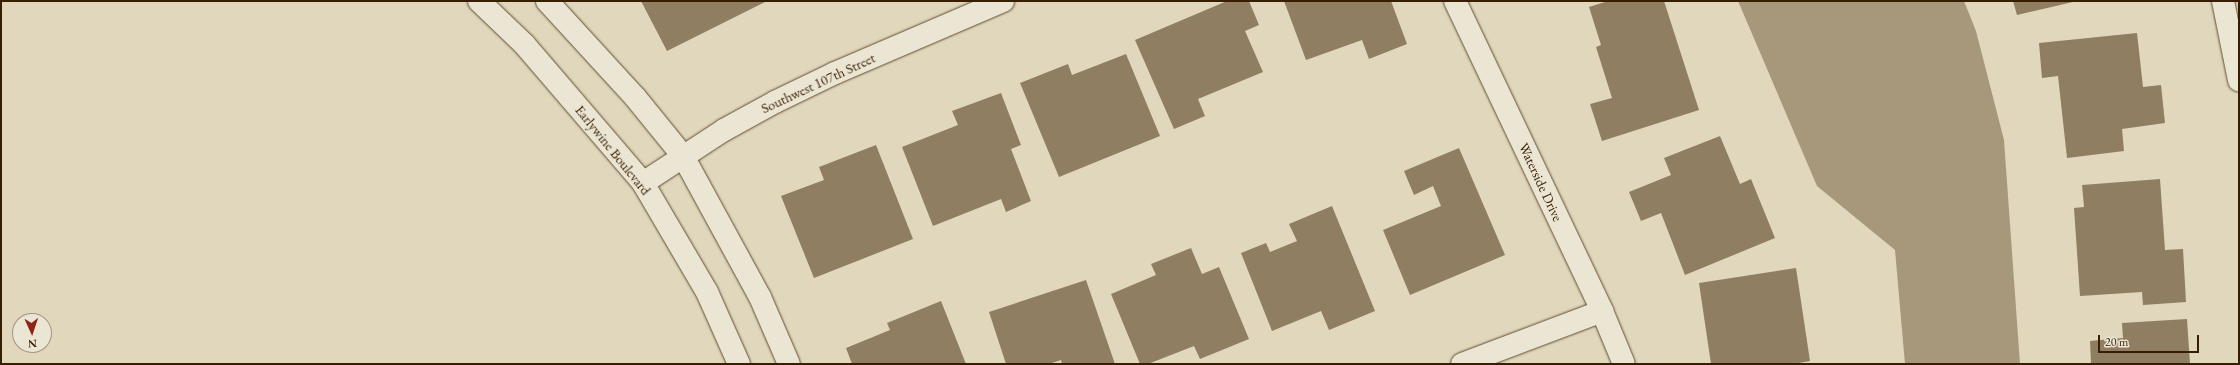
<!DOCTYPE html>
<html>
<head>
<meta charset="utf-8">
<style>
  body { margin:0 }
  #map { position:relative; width:2240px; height:365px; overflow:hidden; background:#e0d7bc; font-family:"EB Garamond",serif }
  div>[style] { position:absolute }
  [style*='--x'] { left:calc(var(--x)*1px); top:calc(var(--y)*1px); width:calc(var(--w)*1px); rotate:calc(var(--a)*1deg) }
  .water>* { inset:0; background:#a7987c }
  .building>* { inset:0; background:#8f7e62 }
  .roads { filter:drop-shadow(0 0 1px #614c2f) drop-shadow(0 0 1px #614c2f) }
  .minor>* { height:22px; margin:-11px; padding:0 11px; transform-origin:11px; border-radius:11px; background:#ebe5d3 }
  .tertiary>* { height:22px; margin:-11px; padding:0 11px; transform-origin:11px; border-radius:11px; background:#ebe5d3 }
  span { translate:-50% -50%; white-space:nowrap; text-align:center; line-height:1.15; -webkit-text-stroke:3px #ebe5d3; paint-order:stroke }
  .street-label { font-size:14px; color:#371e00 }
  .frame { position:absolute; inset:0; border:2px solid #371e00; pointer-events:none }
  .north { position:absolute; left:12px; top:313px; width:40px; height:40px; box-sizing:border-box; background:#ebe5d3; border:1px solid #a3957f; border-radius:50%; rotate:177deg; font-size:11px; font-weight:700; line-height:16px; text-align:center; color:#371e00 }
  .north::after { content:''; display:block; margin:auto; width:14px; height:18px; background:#8f2418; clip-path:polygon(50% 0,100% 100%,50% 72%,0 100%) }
  .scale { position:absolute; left:2098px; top:335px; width:101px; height:18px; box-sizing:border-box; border:2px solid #371e00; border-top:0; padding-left:5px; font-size:12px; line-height:14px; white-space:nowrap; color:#371e00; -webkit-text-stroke:3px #ebe5d3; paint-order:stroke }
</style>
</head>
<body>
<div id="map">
  <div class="water">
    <i style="clip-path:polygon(1738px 1px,1964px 1px,1976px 31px,2004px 140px,2020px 364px,1905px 364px,1895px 250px,1817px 186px)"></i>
  </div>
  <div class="building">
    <i style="clip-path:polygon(641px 1px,767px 1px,667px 51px)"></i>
    <i style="clip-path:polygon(1227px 1px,1249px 1px,1259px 25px,1245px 31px,1263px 72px,1198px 99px,1205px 116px,1174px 129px,1135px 40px)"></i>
    <i style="clip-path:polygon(1284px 1px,1391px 1px,1407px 44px,1369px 59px,1362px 40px,1306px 60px)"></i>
    <i style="clip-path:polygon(1608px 1px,1664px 1px,1699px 110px,1602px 141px,1590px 104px,1612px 98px,1596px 47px,1601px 45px,1589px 7px)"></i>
    <i style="clip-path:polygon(2013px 1px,2073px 1px,2073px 2px,2017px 15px)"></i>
    <i style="clip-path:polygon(2137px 33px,2143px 87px,2161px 85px,2165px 123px,2122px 129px,2124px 151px,2067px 158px,2058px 76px,2042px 78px,2039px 43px)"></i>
    <i style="clip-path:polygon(1126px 54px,1160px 136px,1059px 177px,1020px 83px,1068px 64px,1072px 75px)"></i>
    <i style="clip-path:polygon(1001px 93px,1021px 145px,1011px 149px,1031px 201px,1006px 212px,1001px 199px,933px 226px,902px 147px,958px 125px,952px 111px)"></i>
    <i style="clip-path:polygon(1720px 136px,1740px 184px,1751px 179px,1775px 238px,1685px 275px,1661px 213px,1641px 221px,1629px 192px,1671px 175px,1664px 158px)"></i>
    <i style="clip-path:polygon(876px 145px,913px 239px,814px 278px,781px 196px,824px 180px,819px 167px)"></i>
    <i style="clip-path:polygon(1459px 148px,1505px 255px,1410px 295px,1383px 230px,1441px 206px,1433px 186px,1414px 195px,1404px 171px)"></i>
    <i style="clip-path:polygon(2160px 179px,2165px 250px,2183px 249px,2186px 302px,2143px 305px,2142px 292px,2080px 296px,2074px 208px,2084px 207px,2082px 185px)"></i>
    <i style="clip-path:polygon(1332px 206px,1375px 311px,1329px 330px,1321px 311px,1272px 331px,1241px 253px,1266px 243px,1270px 252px,1297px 241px,1289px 224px)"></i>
    <i style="clip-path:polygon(1191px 248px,1202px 274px,1219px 267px,1249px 339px,1200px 359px,1194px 346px,1148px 364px,1140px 364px,1111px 294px,1156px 275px,1151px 264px)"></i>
    <i style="clip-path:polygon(1796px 268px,1810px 361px,1793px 364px,1711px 364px,1699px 283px)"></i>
    <i style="clip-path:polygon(1086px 280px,1115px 364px,1062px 364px,1061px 360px,1049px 364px,1006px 364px,989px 312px)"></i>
    <i style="clip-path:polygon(941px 301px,966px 364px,852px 364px,846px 348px,890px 330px,887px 323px)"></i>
    <i style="clip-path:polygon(2187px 319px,2190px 364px,2091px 364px,2090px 341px,2123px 338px,2122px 323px)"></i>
  </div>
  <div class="roads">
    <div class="minor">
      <i style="--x:1455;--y:1;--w:343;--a:64.6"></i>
      <i style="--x:1602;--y:311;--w:57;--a:67.5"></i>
      <i style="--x:2223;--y:1;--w:81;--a:78.6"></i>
      <i style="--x:643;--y:183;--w:97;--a:-33.2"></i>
      <i style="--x:724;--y:130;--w:58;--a:-28.8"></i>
      <i style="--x:775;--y:102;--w:67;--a:-25.8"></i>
      <i style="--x:835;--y:73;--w:183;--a:-23.2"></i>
      <i style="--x:1462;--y:364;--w:150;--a:-20.7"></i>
    </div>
    <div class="tertiary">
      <i style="--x:479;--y:1;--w:62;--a:43.7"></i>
      <i style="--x:524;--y:44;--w:183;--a:49.4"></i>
      <i style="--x:643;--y:183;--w:126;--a:59.6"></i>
      <i style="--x:707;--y:292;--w:79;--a:66"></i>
      <i style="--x:547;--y:1;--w:130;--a:47.5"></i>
      <i style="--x:635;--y:97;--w:76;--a:50.9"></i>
      <i style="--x:683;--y:156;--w:161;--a:61.4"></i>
      <i style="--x:760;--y:297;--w:73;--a:66.6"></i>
    </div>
  </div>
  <div class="street-label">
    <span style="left:818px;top:83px;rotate:-25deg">Southwest 107th Street</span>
    <span style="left:613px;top:150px;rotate:51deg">Earlywine Boulevard</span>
    <span style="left:1541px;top:182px;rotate:65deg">Waterside Drive</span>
  </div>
  <div class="frame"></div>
  <div class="north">N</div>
  <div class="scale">20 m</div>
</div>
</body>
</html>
